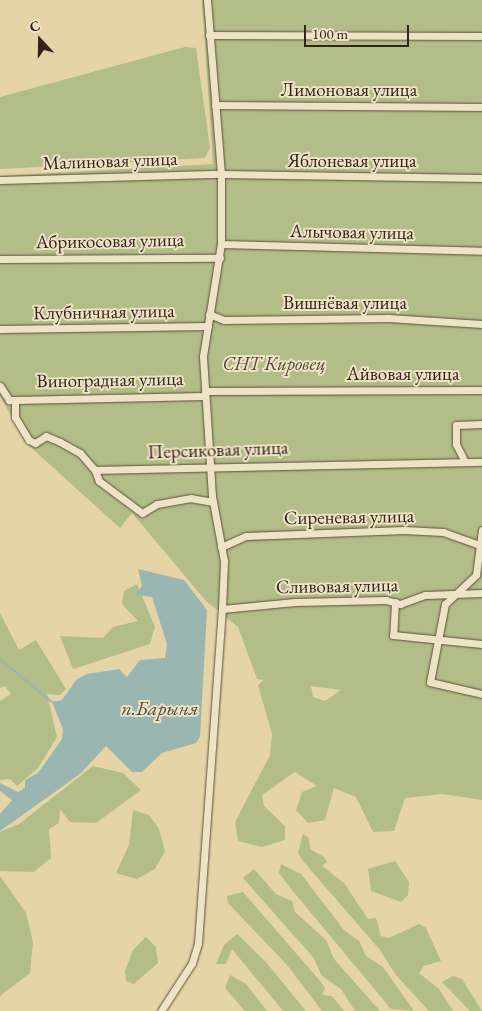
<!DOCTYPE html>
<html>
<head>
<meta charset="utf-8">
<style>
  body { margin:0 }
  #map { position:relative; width:482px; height:1011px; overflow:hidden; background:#e5d4a6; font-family:"EB Garamond",serif }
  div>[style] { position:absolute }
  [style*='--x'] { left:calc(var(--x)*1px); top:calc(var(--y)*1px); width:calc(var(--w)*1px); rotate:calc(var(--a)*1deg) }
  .green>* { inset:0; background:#b2bd88 }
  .water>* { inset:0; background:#99b6b1 }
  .stream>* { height:2px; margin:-1px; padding:0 1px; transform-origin:1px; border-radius:1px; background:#99b6b1 }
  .roads { filter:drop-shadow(0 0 1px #614e3e) drop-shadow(0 0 1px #614e3e) }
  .street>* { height:7px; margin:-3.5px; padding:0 3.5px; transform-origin:3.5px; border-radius:3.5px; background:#eee3c5 }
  span { translate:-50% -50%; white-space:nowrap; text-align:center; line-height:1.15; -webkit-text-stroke:4px #eee3c5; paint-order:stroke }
  .street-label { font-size:19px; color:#35221b }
  .park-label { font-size:19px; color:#544936; font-style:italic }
  .water-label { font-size:20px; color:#4e4740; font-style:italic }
  .north { position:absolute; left:15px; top:15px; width:50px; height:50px; -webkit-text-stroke:4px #eee3c5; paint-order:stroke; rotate:339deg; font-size:14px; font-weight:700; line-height:20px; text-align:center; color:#35221b }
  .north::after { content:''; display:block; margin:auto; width:18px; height:22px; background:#35221b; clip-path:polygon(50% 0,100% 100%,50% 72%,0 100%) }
  .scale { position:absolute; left:304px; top:25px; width:105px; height:22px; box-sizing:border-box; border:2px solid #35221b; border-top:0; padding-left:6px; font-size:15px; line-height:18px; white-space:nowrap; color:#35221b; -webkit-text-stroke:4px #eee3c5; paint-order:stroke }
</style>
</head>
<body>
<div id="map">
  <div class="green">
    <i style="clip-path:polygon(evenodd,482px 0,482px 800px,443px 794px,405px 798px,394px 831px,373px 832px,356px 797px,334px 788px,325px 820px,308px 823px,296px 810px,302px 792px,317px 786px,295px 772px,262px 795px,264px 806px,285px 826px,285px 840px,262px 847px,238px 841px,235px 822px,270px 755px,272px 734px,258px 685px,264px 680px,257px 679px,238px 627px,206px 601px,132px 513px,120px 528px,27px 444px,0 396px,0 176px,213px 164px,202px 0,482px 0,311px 686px,341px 690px,325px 701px,313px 697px,311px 686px)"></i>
    <i style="clip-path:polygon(185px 47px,196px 48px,210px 148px,205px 158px,0 169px,0 97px)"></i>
    <i style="clip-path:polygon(137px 584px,155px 627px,150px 644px,73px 669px,60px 636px,103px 638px,113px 627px,138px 621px,122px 604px,124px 591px)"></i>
    <i style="clip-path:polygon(0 613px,19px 650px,36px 640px,66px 689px,60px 695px,47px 694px,57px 737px,38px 768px,17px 786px,10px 779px,0 780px,0 701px,11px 694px,5px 686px,0 688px)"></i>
    <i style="clip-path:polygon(93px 766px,123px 773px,141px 790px,96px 823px,70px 822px,60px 809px,59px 823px,49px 829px,51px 858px,34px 872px,0 871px,0 832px,19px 824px)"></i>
    <i style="clip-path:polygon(133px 810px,149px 815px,159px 829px,165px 851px,155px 869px,137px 879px,116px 873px,129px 845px)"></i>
    <i style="clip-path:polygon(303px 834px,309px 838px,310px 849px,324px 857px,327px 862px,322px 866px,344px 883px,368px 919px,376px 918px,381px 936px,389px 938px,419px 924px,426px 928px,441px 961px,424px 966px,419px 973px,439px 989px,453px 1011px,429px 1011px,396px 975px,380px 950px,303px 861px,298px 853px)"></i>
    <i style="clip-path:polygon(395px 861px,409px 882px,408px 895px,401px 902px,371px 891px,368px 869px)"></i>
    <i style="clip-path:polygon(281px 864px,301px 874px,344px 930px,359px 941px,366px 956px,383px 967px,414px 1011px,391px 1009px,292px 890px,279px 873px)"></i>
    <i style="clip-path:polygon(254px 869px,276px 894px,292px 901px,295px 912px,326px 940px,334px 959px,380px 1011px,355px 1011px,341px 989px,322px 976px,313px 957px,243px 878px)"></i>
    <i style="clip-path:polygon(0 876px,26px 913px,33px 942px,30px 973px,0 996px)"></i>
    <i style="clip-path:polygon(243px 892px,321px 982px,325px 988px,322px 995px,332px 996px,344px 1011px,322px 1011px,287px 965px,228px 903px,227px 896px)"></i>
    <i style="clip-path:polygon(237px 934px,265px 961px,306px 1011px,283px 1011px,232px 949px,226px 964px,216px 964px,224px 945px)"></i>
    <i style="clip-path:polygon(146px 937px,156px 947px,158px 963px,134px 984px,126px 981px,125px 971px,133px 950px)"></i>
    <i style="clip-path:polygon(230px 975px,246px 984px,267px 1011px,245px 1011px,225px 988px)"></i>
    <i style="clip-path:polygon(453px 976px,462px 979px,482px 1011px,470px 1011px,442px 982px)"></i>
  </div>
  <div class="water">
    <i style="clip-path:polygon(138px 569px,184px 580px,207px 610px,200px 737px,196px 743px,162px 753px,142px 772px,132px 772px,106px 746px,80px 774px,0 831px,0 814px,12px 800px,0 791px,0 783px,18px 792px,25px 788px,25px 780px,38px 773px,62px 739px,63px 729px,52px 702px,62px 700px,76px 680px,87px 674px,119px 669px,127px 677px,140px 660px,165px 658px,167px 644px,152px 597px,135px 595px,142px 586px)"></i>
  </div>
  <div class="stream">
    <i style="--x:0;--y:659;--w:67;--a:39.6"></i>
  </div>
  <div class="roads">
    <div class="street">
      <i style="--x:209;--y:35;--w:273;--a:0.2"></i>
      <i style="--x:215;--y:105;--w:267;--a:0.4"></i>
      <i style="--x:0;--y:180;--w:221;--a:-1.6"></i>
      <i style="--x:221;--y:174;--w:261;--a:0.9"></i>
      <i style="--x:221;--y:244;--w:261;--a:1.5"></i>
      <i style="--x:0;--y:259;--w:220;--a:-0.3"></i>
      <i style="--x:209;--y:314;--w:16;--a:22"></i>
      <i style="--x:224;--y:320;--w:164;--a:-0.7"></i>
      <i style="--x:388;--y:318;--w:94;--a:3.7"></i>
      <i style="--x:0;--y:329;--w:208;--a:-0.8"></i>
      <i style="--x:0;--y:386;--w:17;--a:57"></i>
      <i style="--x:9;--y:400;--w:6;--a:0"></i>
      <i style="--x:15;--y:400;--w:17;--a:90"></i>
      <i style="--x:15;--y:417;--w:27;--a:59"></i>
      <i style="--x:29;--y:440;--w:7;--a:27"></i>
      <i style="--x:35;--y:443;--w:13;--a:-32"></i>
      <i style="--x:46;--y:436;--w:15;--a:23"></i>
      <i style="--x:60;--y:442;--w:23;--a:29"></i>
      <i style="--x:80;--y:453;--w:23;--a:49"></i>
      <i style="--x:205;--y:391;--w:277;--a:-0.2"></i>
      <i style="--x:15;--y:400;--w:189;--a:-1.2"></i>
      <i style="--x:464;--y:460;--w:18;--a:-117"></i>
      <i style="--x:456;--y:444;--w:19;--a:-90"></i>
      <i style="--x:456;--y:425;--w:26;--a:-2"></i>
      <i style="--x:213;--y:502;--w:22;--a:-170"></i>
      <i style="--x:191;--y:498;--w:35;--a:170"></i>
      <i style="--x:157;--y:504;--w:17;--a:149"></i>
      <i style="--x:142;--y:513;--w:54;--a:-143.3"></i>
      <i style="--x:99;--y:481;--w:12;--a:-110"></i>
      <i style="--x:95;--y:470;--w:387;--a:-1.2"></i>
      <i style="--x:482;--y:530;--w:45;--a:97.6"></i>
      <i style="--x:476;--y:575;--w:42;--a:136.9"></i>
      <i style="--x:445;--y:604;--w:79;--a:100.9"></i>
      <i style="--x:430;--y:682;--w:53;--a:13"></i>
      <i style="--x:221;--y:547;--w:27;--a:-24"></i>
      <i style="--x:246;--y:536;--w:158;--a:-2.2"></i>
      <i style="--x:404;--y:530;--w:39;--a:3"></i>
      <i style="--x:443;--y:532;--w:41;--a:19.7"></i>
      <i style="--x:395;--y:602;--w:33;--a:93"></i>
      <i style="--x:393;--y:635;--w:89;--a:5.8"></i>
      <i style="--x:222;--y:609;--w:73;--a:-5.5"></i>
      <i style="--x:295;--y:602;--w:91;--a:-1.3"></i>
      <i style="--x:386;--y:600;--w:15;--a:16"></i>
      <i style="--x:400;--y:604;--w:27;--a:-20"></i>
      <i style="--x:425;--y:595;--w:57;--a:-2"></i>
      <i style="--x:161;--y:1011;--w:57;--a:-57.1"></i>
      <i style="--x:192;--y:963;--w:21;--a:-73"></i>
      <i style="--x:198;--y:943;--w:335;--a:-85.9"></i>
      <i style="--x:222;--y:609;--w:48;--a:-87.6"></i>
      <i style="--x:224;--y:561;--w:66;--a:-100.5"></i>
      <i style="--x:212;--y:496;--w:140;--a:-93.7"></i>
      <i style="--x:203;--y:356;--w:113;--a:-80.9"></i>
      <i style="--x:221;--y:244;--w:70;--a:-90"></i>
      <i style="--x:221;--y:174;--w:175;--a:-94.6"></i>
    </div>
  </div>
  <div class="street-label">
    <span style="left:349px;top:90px">Лимоновая улица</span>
    <span style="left:110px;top:161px;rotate:-2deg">Малиновая улица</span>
    <span style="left:352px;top:161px">Яблоневая улица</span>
    <span style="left:352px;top:232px;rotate:1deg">Алычовая улица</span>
    <span style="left:110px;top:241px;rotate:-1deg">Абрикосовая улица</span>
    <span style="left:345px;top:303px">Вишнёвая улица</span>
    <span style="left:104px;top:312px;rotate:-1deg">Клубничная улица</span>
    <span style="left:403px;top:374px">Айвовая улица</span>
    <span style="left:110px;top:380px;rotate:-1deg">Виноградная улица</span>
    <span style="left:218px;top:450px;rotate:-2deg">Персиковая улица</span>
    <span style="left:349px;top:517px;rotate:-1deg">Сиреневая улица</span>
    <span style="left:337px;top:586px;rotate:-1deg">Сливовая улица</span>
  </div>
  <div class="park-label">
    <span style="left:274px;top:364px">СНТ Кировец</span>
  </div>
  <div class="water-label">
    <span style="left:160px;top:708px">п.Барыня</span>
  </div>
  <div class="north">С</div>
  <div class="scale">100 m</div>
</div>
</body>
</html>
